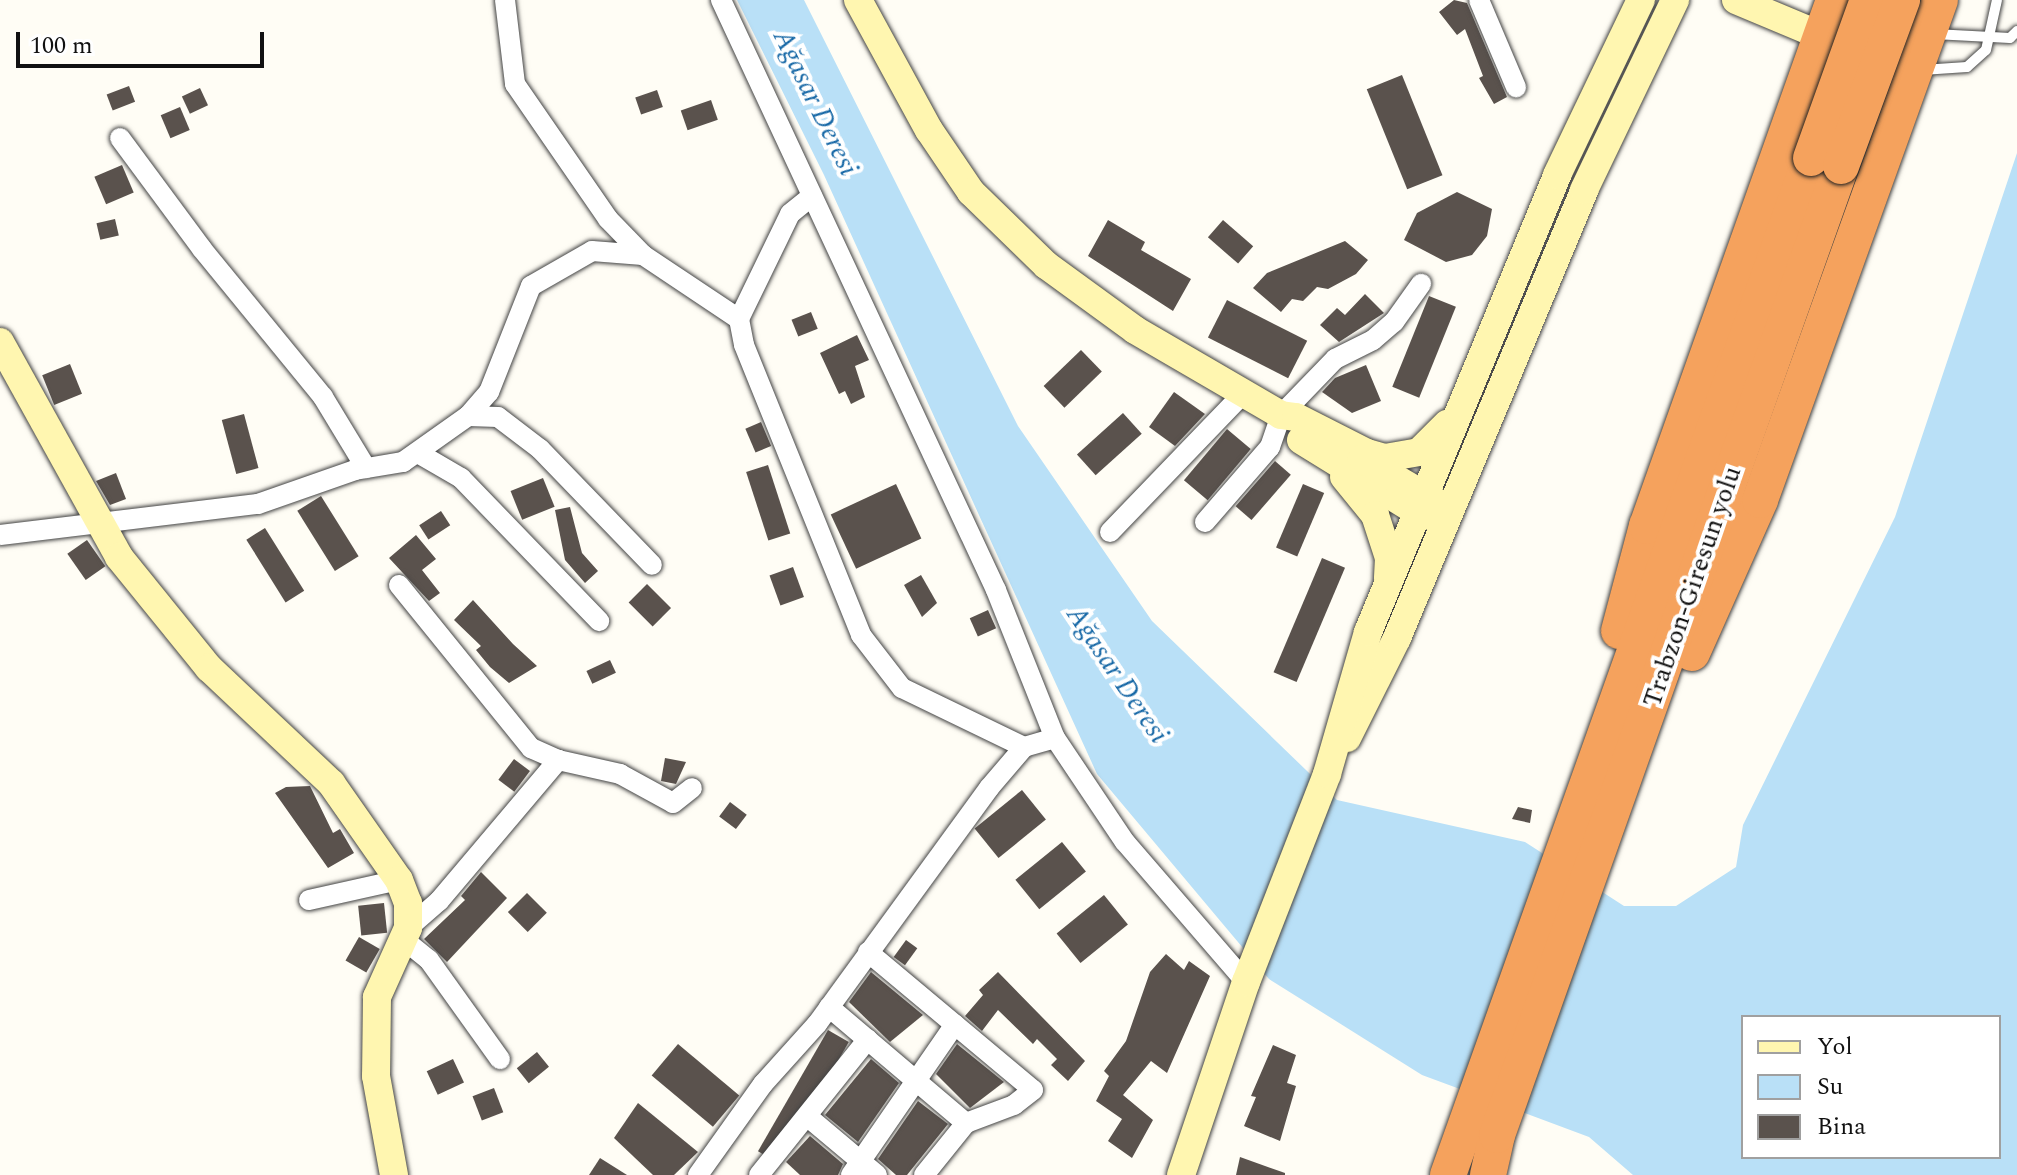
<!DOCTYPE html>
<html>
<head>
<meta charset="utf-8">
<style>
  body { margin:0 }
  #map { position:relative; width:2017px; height:1175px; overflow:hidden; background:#fffdf5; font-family:Spectral,serif }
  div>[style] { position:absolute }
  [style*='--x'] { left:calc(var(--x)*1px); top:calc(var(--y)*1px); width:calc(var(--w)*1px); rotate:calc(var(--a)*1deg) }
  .water>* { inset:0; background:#b9e0f7 }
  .building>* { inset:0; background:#5a524d; transform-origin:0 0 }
  .roads { filter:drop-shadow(0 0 2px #444) drop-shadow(0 0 2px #444) }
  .lane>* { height:10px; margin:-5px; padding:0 5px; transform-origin:5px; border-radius:5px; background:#fff }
  .street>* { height:20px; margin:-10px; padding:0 10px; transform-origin:10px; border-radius:10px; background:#fff }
  .secondary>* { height:28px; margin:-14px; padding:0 14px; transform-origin:14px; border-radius:14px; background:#fff6b0 }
  .highway>* { height:36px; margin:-18px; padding:0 18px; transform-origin:18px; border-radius:18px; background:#f5a25d }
  .bridges { filter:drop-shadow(0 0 2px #222) drop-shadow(0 0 2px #222) }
  .highway-bridge>* { height:36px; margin:-18px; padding:0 18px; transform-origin:18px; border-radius:18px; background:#f5a25d }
  span { translate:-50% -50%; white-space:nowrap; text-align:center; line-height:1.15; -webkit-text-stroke:8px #fff; paint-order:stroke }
  .street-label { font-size:26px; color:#111 }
  .water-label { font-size:28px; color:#1768a6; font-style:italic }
  .legend { position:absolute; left:1741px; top:1015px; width:260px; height:144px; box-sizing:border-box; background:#fff; border:2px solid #a0a0a0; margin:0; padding:10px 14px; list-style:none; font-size:24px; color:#111 }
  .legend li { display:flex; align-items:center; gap:16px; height:40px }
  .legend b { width:40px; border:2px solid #a0a0a0 }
  .scale { position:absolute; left:16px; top:32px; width:248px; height:36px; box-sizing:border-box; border:4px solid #111; border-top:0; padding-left:10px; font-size:24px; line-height:28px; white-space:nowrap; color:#111; -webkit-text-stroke:6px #fff; paint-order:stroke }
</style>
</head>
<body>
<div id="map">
  <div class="water">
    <i style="clip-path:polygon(evenodd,737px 0,804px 0,1018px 426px,1152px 621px,1337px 800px,1525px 842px,1624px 906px,1676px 906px,1736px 867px,1743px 825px,1895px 517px,2017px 153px,2017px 1175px,1633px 1175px,1589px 1137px,1422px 1075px,1269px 979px,1097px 774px,824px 175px,737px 0,1743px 1017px,1999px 1017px,1999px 1157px,1743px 1157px,1743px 1017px)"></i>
  </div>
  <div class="building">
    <i style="clip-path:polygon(1454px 0,1467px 3px,1507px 97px,1494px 104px,1479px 78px,1483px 76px,1465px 29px,1457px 35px,1439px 12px)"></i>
    <i style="left:1402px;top:75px;width:108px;height:38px;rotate:68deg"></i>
    <i style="left:129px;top:86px;width:17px;height:24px;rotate:69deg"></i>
    <i style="left:200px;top:88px;width:19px;height:20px;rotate:65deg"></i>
    <i style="left:657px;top:90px;width:18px;height:23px;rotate:71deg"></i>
    <i style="left:711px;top:100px;width:21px;height:32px;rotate:71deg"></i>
    <i style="left:180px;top:107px;width:25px;height:21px;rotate:67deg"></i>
    <i style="left:122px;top:165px;width:30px;height:30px;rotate:67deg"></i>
    <i style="clip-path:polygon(1457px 192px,1492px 209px,1487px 236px,1472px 255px,1446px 262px,1404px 240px,1417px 213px)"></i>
    <i style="left:115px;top:219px;width:17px;height:19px;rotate:77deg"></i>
    <i style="clip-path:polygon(1108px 220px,1145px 242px,1141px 250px,1191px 279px,1173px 311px,1088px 256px)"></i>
    <i style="left:1223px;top:220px;width:40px;height:23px;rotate:41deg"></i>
    <i style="clip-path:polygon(1345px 241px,1368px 260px,1356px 274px,1328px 289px,1317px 287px,1303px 301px,1292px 299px,1281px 312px,1253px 288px,1267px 273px)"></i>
    <i style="clip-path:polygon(1365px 294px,1384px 313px,1339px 342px,1320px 325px,1337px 308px,1345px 315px)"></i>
    <i style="left:1429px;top:296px;width:29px;height:98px;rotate:22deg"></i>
    <i style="left:1227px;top:300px;width:90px;height:42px;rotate:27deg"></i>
    <i style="left:811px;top:312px;width:18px;height:21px;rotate:68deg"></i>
    <i style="clip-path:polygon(857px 335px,869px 360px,855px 366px,865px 397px,851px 404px,845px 391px,839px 394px,820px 353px)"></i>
    <i style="left:1081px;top:350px;width:30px;height:52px;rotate:46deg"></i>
    <i style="left:70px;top:364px;width:32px;height:30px;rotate:68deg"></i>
    <i style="clip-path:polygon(1366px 365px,1381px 401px,1352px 413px,1322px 392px,1335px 378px)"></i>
    <i style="clip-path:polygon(1174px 392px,1205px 414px,1175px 446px,1149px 427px)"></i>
    <i style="left:1123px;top:413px;width:28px;height:62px;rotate:48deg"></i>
    <i style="left:244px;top:414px;width:56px;height:23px;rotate:75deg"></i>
    <i style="left:761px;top:422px;width:26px;height:17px;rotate:67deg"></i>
    <i style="left:1227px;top:429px;width:31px;height:67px;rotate:40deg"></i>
    <i style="left:1275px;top:461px;width:21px;height:60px;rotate:41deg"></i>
    <i style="left:768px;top:465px;width:72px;height:23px;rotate:72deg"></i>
    <i style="clip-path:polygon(116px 473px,126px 499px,110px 505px,96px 481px)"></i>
    <i style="left:543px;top:478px;width:31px;height:35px;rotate:68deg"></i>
    <i style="left:896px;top:484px;width:60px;height:72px;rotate:65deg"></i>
    <i style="left:1303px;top:484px;width:23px;height:69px;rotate:23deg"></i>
    <i style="left:321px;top:496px;width:71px;height:28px;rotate:58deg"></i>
    <i style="clip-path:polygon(570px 507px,582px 553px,598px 571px,585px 583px,565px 560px,555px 510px)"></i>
    <i style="left:441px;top:511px;width:17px;height:26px;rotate:57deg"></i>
    <i style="left:265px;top:528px;width:74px;height:22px;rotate:58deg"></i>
    <i style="clip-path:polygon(416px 535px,436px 559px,422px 570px,440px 593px,429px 601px,389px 558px)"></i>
    <i style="left:87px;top:540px;width:32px;height:24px;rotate:55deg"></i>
    <i style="left:1322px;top:558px;width:25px;height:124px;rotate:23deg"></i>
    <i style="left:793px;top:567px;width:32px;height:25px;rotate:70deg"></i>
    <i style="clip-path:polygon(921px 575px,937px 603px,922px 617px,904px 585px)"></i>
    <i style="left:647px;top:584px;width:34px;height:26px;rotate:45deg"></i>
    <i style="clip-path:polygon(473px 600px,513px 644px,537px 666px,509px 683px,490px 667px,476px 650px,481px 646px,454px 620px)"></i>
    <i style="left:988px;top:610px;width:20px;height:20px;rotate:66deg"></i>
    <i style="left:610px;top:660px;width:14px;height:26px;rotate:65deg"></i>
    <i style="clip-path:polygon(665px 758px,686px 762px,676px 784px,661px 781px)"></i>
    <i style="left:514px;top:759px;width:20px;height:26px;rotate:37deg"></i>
    <i style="clip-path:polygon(310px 786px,333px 833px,340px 829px,354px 853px,328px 868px,275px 793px,286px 787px)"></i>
    <i style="left:1022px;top:790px;width:38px;height:61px;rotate:51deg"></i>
    <i style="left:730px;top:802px;width:21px;height:18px;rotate:37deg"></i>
    <i style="clip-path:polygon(1518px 807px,1532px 810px,1530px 823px,1512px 819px)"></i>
    <i style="left:1062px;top:842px;width:38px;height:60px;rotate:51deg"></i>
    <i style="clip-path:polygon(481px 872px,507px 898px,447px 962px,424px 939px,465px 900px,461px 896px)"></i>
    <i style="left:527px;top:893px;width:28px;height:27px;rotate:45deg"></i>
    <i style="left:1104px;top:895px;width:38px;height:61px;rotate:51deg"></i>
    <i style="left:384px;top:903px;width:30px;height:26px;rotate:84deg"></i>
    <i style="left:359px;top:937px;width:24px;height:27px;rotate:30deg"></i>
    <i style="left:906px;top:940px;width:14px;height:21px;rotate:36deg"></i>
    <i style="clip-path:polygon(1166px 954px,1184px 970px,1189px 961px,1210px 976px,1167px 1073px,1151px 1061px,1123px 1095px,1153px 1120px,1132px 1158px,1108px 1141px,1122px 1119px,1096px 1101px,1109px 1076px,1104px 1071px,1126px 1041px,1150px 972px)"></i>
    <i style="clip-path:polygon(871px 972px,923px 1015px,890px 1042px,849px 1002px)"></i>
    <i style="clip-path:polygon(998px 972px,1085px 1061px,1068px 1081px,1051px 1065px,1057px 1059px,1037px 1039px,1033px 1044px,998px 1010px,982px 1031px,965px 1016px,983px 995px,979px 990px)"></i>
    <i style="left:828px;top:1030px;width:24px;height:140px;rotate:30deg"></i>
    <i style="left:678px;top:1044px;width:80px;height:41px;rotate:40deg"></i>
    <i style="clip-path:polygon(957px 1044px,1004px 1082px,970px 1108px,936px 1074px)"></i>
    <i style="clip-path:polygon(1273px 1045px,1296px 1055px,1287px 1083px,1296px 1086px,1280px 1141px,1244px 1126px,1256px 1097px,1251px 1096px)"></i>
    <i style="left:537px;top:1052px;width:19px;height:26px;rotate:51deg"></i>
    <i style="left:453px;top:1059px;width:26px;height:29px;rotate:65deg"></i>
    <i style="clip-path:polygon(871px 1059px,899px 1083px,858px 1142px,825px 1115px)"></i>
    <i style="left:494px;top:1088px;width:26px;height:23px;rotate:69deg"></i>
    <i style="clip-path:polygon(918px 1101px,948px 1124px,907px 1175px,896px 1175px,878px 1159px)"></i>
    <i style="clip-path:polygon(638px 1103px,698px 1152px,674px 1175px,653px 1175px,614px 1138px)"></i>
    <i style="clip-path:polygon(810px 1136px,843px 1164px,838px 1175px,800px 1175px,786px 1162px)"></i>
    <i style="clip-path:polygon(1240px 1157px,1285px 1173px,1285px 1175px,1236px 1175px)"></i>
    <i style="clip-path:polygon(600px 1158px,627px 1175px,589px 1175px)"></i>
  </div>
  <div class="roads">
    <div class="lane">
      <i style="--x:1934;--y:34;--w:76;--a:3"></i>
      <i style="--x:2010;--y:38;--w:10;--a:-45"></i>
      <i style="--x:1922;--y:70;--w:45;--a:-3.8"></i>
      <i style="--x:1967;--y:67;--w:25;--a:-42"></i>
      <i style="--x:1986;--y:50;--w:51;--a:-77.6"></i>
    </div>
    <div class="street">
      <i style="--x:505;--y:0;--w:85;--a:83.2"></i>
      <i style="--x:515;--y:84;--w:164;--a:55.4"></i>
      <i style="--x:608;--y:219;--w:50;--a:45.8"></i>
      <i style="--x:721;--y:0;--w:651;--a:65.01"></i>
      <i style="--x:996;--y:590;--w:159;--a:68.3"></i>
      <i style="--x:1055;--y:738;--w:125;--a:56.1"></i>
      <i style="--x:1125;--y:842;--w:185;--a:49.2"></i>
      <i style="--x:1479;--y:0;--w:95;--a:67"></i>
      <i style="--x:120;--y:138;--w:138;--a:53.5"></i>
      <i style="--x:202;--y:249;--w:191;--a:50.7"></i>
      <i style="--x:323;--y:397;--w:83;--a:58.8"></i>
      <i style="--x:812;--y:196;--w:28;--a:141"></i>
      <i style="--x:790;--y:214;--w:117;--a:115.9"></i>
      <i style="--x:739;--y:319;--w:26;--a:79"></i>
      <i style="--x:744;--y:345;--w:313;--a:68"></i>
      <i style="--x:861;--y:635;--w:67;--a:52.3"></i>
      <i style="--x:902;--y:688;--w:136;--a:25.8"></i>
      <i style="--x:468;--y:416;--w:30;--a:2"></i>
      <i style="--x:498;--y:417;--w:53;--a:37.3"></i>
      <i style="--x:540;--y:449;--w:161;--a:46"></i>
      <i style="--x:418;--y:453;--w:50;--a:30.2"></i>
      <i style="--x:461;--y:478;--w:199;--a:46"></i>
      <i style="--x:1205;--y:522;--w:99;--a:-49.1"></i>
      <i style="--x:1270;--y:447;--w:34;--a:-71"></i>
      <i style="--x:1281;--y:415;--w:78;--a:-46"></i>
      <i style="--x:1335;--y:359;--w:42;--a:-26.6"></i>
      <i style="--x:1373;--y:340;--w:28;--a:-41"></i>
      <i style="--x:1394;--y:322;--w:47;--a:-54.6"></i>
      <i style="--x:1110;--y:532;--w:192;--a:-46.1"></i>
      <i style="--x:0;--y:535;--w:260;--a:-6.9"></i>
      <i style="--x:258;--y:504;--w:103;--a:-19.3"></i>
      <i style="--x:355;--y:470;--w:49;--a:-9.5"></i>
      <i style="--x:403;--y:462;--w:80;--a:-35.3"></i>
      <i style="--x:468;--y:416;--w:32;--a:-49"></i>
      <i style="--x:489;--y:392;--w:114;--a:-68.4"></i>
      <i style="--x:531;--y:286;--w:70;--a:-29.8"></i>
      <i style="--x:592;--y:251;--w:51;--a:4.5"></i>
      <i style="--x:643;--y:255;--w:115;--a:33.7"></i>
      <i style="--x:399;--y:585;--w:210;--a:51"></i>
      <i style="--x:531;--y:748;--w:30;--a:24"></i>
      <i style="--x:309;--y:900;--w:92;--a:-12.5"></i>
      <i style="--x:408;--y:928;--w:41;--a:-41.1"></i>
      <i style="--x:439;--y:901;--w:185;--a:-49.8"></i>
      <i style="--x:558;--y:760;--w:64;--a:12.7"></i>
      <i style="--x:620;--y:774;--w:60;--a:28.7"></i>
      <i style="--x:673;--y:803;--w:24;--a:-38"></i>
      <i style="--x:403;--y:939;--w:33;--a:39"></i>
      <i style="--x:429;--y:960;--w:122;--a:54.4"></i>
      <i style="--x:868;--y:952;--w:215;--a:39.9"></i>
      <i style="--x:1033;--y:1090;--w:24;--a:142"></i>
      <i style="--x:1014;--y:1105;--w:51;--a:159.4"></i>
      <i style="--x:966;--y:1123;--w:67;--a:128.9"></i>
      <i style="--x:829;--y:1007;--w:180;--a:40.3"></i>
      <i style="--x:808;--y:1117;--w:90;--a:40"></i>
      <i style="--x:698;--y:1175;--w:112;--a:-54.5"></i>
      <i style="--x:763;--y:1084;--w:81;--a:-48"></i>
      <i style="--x:817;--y:1024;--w:292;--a:-53.9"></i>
      <i style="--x:989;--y:788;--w:54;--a:-49.5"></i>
      <i style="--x:1024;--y:747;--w:32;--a:-16"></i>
      <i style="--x:759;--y:1175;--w:174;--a:-51.3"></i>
      <i style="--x:851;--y:1175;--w:183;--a:-55.4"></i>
    </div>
    <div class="secondary">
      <i style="--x:858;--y:0;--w:148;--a:61.4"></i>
      <i style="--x:929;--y:130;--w:75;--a:55.9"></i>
      <i style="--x:971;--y:192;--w:105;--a:44.2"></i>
      <i style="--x:1046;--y:265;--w:110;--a:36.1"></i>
      <i style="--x:1135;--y:330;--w:169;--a:30.2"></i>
      <i style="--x:1281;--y:415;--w:15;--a:8"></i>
      <i style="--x:1296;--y:417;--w:80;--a:26.9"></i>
      <i style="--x:1367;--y:453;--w:19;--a:16"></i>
      <i style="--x:1385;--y:458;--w:35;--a:-10"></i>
      <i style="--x:1419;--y:452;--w:40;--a:-45"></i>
      <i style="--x:1736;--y:0;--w:112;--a:22.7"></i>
      <i style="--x:0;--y:342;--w:246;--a:61"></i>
      <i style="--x:119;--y:557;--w:143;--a:51"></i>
      <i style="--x:209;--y:668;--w:168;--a:43.3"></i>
      <i style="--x:331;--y:783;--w:118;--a:55"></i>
      <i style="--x:399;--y:880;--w:25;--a:69"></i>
      <i style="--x:408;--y:903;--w:25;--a:90"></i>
      <i style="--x:408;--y:928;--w:76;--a:114.2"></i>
      <i style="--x:377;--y:997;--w:79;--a:90.7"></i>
      <i style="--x:376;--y:1076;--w:101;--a:79.7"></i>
      <i style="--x:1301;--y:440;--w:139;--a:31.7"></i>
      <i style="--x:1419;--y:513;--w:28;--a:15"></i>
      <i style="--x:1446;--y:520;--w:19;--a:-115"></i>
      <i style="--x:1438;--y:503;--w:88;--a:-149.9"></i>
      <i style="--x:1344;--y:477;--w:49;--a:50.8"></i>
      <i style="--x:1375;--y:515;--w:45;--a:72"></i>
      <i style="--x:1389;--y:558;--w:20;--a:93"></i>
      <i style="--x:1347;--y:738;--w:112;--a:-63.4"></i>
      <i style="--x:1397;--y:638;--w:485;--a:-67.3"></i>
      <i style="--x:1584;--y:190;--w:211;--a:-64.4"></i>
      <i style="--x:1181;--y:1175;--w:204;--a:-71.4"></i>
      <i style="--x:1246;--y:982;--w:223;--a:-68.7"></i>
      <i style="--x:1327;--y:774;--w:148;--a:-73.9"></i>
      <i style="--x:1368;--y:632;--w:495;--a:-67.5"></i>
      <i style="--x:1557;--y:175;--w:194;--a:-64.4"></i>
    </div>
    <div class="highway">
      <i style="--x:1619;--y:631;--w:109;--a:-75.1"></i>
      <i style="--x:1647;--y:526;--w:558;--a:-70.43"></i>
      <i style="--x:1692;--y:653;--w:167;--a:-66"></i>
      <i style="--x:1760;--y:500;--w:531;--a:-70.2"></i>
      <i style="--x:1448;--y:1175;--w:1080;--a:-70.36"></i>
      <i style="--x:1488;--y:1175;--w:41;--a:-77.3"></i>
      <i style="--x:1497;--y:1135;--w:1028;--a:-70.45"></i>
    </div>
  </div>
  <div class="bridges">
    <div class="highway-bridge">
      <i style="--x:1811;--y:158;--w:168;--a:-70.2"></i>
      <i style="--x:1841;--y:166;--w:177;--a:-69.8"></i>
    </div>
  </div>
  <div class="street-label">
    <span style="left:1693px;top:587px;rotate:-71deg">Trabzon-Giresun yolu</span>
  </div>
  <div class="water-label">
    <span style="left:815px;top:103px;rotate:64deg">Ağasar Deresi</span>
    <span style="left:1117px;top:675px;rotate:56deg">Ağasar Deresi</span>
  </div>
  <ul class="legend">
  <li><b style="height:10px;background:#fff6b0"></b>Yol</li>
  <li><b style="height:22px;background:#b9e0f7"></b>Su</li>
  <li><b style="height:22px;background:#5a524d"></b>Bina</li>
  </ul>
  <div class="scale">100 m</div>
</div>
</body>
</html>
